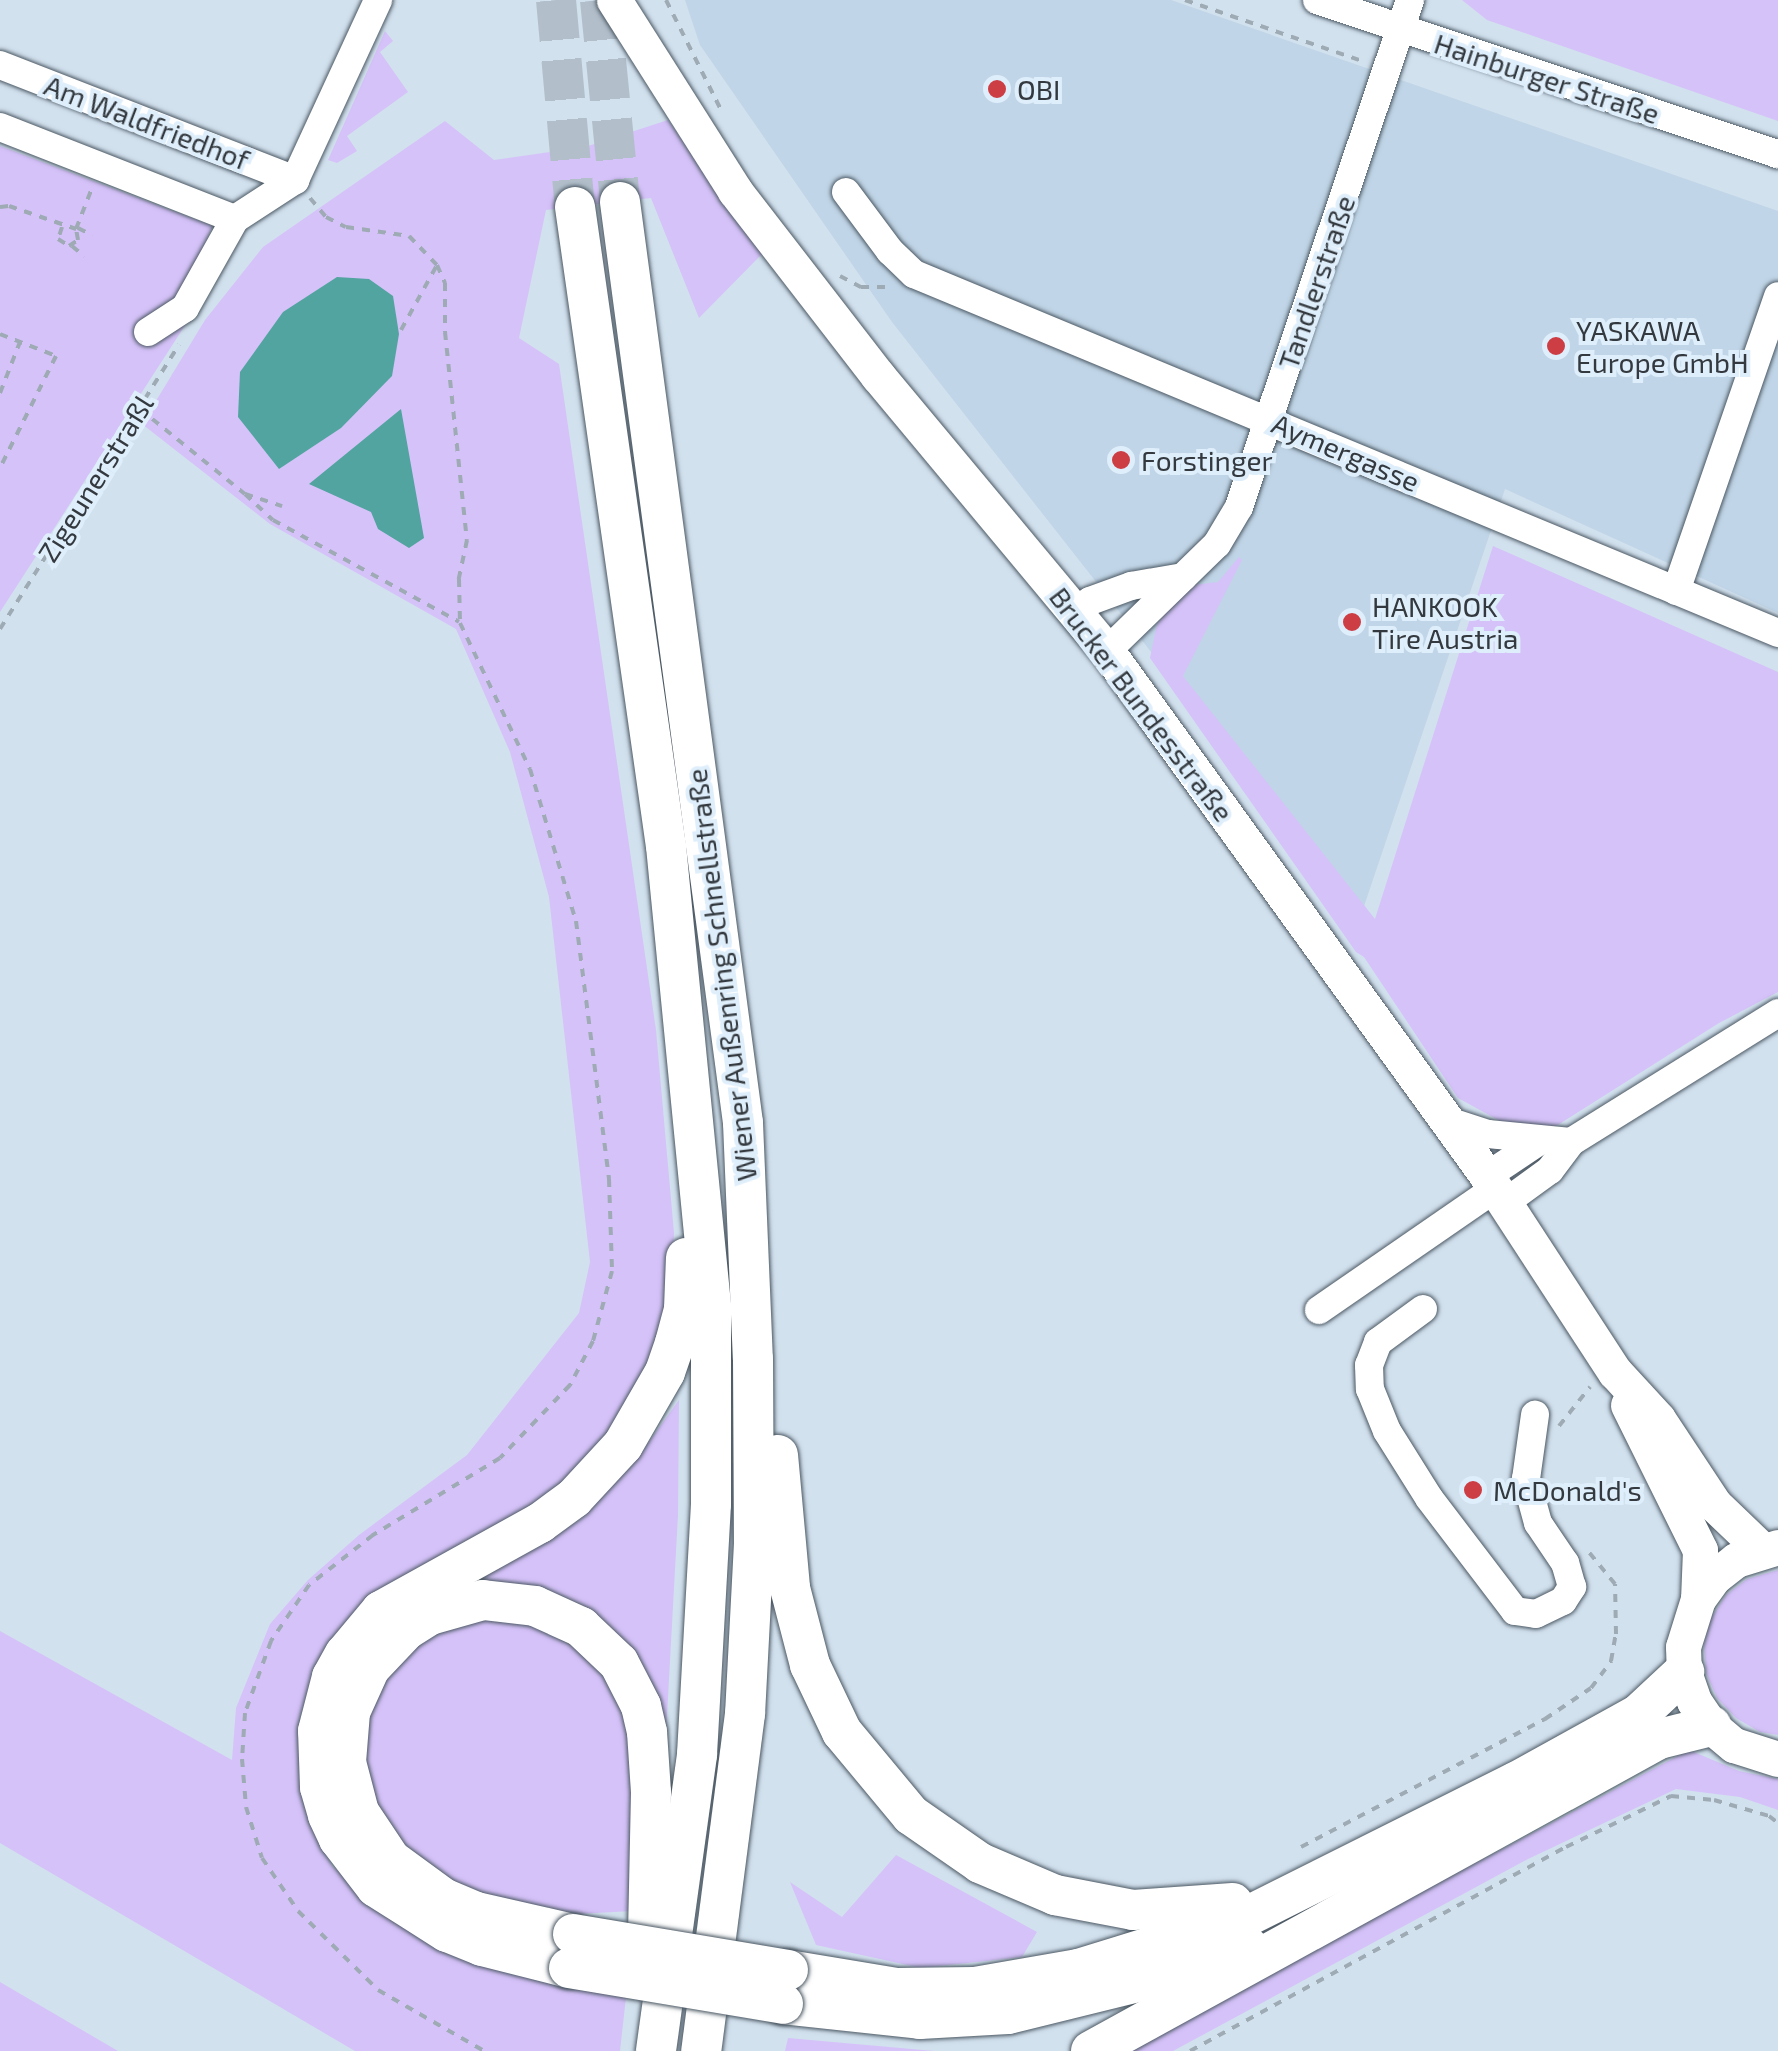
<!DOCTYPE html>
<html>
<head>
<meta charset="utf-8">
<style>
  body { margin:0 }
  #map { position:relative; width:1778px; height:2051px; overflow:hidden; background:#d2e1ee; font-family:"Exo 2",sans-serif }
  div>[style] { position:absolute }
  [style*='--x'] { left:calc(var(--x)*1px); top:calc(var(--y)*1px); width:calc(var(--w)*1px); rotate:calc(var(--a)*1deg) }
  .built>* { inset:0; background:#c0d5e7 }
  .green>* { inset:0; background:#d5c2f9 }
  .water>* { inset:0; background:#51a49f }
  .highway-tunnel>* { height:40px; margin-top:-20px; transform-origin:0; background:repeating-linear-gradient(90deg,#b2bfcb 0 40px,transparent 0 60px) }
  .path>* { height:4px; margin-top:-2px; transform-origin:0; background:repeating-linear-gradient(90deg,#9eaab4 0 8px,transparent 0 16px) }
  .roads { filter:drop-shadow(0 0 2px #4b5863) drop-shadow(0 0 2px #4b5863) }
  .minor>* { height:28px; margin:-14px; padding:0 14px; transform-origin:14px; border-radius:14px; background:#fff }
  .major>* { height:35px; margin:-17.5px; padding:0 17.5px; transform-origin:17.5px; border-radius:17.5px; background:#fff }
  .highway>* { height:40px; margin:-20px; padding:0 20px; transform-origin:20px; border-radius:20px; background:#fff }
  .bridges { filter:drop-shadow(0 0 2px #4b5863) drop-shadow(0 0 2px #4b5863) }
  .highway-bridge>* { height:40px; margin:-20px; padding:0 20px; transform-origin:20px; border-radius:20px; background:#fff }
  .dots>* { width:28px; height:28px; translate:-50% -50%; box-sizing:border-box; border:5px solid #dfeefb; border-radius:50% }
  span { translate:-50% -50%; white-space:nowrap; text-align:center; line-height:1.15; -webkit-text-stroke:8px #dfeefb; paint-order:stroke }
  .street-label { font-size:28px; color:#33393e }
  .poi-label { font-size:28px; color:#33393e }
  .left { translate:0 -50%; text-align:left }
</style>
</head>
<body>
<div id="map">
  <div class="built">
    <i style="clip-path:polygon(685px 0,1171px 0,1778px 211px,1778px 613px,1505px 489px,1360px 918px,892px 322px,700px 45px)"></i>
  </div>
  <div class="green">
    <i style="clip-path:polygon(1462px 0,1778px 0,1778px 121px,1487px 20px)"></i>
    <i style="clip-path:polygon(385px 31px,393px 41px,380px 52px,408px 92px,347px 136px,357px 151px,337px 163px,328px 160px)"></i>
    <i style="clip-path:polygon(668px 120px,762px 254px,699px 318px,651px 198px,546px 210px,519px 338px,559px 364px,656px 1030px,674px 1233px,670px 1323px,655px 1373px,572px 1483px,313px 1677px,300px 1718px,299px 1768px,311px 1825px,332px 1866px,400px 1925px,626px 1997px,620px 2051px,355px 2051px,0 1843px,0 1631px,232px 1760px,236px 1708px,270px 1624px,308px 1580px,359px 1535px,467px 1455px,579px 1313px,590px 1262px,549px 897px,510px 752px,456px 629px,270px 524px,142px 424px,205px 320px,263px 247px,445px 121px,494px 160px,585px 147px)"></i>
    <i style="clip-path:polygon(0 146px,213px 226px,177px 303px,193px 313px,0 612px)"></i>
    <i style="clip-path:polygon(1493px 546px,1778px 672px,1778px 992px,1719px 1023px,1553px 1128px,1500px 1121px,1458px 1098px,1364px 957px,1356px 952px,1150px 658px,1157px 624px,1180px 593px,1193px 585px,1218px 582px,1239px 557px,1242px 560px,1183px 676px,1375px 919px)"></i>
    <i style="clip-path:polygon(679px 1400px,678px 1515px,666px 1734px,590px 1618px,438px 1598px,578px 1521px,632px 1465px)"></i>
    <i style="clip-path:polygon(1778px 1570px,1778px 1735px,1760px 1732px,1736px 1718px,1717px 1698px,1706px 1673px,1704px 1645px,1711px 1618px,1726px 1595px,1747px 1579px)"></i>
    <i style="clip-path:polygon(488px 1613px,568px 1637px,624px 1698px,635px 1758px,633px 1911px,576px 1914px,575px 1924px,465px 1896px,379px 1826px,358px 1748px,361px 1714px,415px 1638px)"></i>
    <i style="clip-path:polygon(1689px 1750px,1739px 1771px,1778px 1779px,1778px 1810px,1740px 1797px,1676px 1789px,1528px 1859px,1173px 2051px,1121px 2051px)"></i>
    <i style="clip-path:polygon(896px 1855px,1037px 1932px,1022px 1957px,921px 1968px,816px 1945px,790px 1882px,842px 1917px)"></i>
    <i style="clip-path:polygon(0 1982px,118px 2051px,0 2051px)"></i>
    <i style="clip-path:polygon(788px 2038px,934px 2051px,785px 2051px)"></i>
  </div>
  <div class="water">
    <i style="clip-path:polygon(337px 277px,369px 279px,393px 296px,399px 334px,392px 376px,341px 428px,279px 469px,238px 417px,240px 372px,283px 312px)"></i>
    <i style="clip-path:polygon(401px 409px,424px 538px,409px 548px,378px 529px,371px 512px,309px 484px)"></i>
  </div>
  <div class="highway-tunnel">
    <i style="--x:556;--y:0;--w:208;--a:84.8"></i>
    <i style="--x:600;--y:0;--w:203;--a:84.3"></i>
  </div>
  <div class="path">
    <i style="--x:666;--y:0;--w:123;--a:63.4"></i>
    <i style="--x:1185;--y:0;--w:190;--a:19"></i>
    <i style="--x:310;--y:198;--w:25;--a:50"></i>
    <i style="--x:326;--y:217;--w:22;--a:27"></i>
    <i style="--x:346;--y:227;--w:64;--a:8.1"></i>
    <i style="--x:409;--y:236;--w:40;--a:46"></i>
    <i style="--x:437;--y:265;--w:20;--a:66"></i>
    <i style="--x:445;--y:283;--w:49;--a:90"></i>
    <i style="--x:445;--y:332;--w:209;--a:84"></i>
    <i style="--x:467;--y:540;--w:40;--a:102"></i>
    <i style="--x:459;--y:579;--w:44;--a:88.7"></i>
    <i style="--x:460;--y:623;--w:162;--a:64.4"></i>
    <i style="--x:530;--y:769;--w:159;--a:73.2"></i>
    <i style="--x:576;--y:921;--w:260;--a:82.7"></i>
    <i style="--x:609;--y:1179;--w:92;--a:88.1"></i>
    <i style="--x:612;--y:1271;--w:73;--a:105.2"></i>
    <i style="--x:593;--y:1341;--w:50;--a:117.6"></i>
    <i style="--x:570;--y:1385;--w:101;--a:133.8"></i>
    <i style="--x:500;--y:1458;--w:149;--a:148.8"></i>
    <i style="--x:373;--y:1535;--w:81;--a:142"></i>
    <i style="--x:309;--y:1585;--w:68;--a:124.2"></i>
    <i style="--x:271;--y:1641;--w:77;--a:109.9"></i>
    <i style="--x:245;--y:1713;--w:46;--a:93.7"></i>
    <i style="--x:242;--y:1759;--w:48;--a:85.2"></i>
    <i style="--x:246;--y:1807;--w:53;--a:72.6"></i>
    <i style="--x:262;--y:1858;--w:64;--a:55.8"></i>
    <i style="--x:298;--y:1911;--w:112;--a:44.6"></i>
    <i style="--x:378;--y:1990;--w:122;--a:29.9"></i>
    <i style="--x:0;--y:207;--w:9;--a:-6"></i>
    <i style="--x:9;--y:206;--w:71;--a:18.9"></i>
    <i style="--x:76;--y:229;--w:44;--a:-68.7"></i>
    <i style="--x:62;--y:227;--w:13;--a:108"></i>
    <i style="--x:58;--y:239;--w:13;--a:32"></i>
    <i style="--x:69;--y:246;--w:11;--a:-34"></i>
    <i style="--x:78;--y:240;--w:11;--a:-100"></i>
    <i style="--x:78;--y:228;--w:16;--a:27"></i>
    <i style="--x:72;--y:246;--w:16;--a:40"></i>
    <i style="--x:840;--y:276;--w:24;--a:28"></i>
    <i style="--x:861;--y:287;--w:27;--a:0"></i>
    <i style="--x:401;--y:330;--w:74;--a:-61"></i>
    <i style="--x:0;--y:334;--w:60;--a:21.4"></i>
    <i style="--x:56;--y:356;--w:125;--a:116.6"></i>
    <i style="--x:0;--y:393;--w:55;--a:-68.6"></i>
    <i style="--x:140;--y:409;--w:135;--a:39"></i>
    <i style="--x:245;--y:494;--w:39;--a:18"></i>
    <i style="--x:245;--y:494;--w:38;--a:43"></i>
    <i style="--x:273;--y:520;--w:212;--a:28.7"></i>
    <i style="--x:0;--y:629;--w:336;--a:-57.8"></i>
    <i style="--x:1559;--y:1426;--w:50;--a:-51.5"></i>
    <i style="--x:1301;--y:1847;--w:276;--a:-27.7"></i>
    <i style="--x:1545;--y:1719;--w:55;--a:-34"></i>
    <i style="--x:1591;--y:1688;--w:34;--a:-53"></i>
    <i style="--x:1611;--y:1661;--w:27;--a:-80"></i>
    <i style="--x:1616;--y:1634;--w:50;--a:-91.1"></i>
    <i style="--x:1615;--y:1584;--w:43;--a:-129.3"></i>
    <i style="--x:1190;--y:2051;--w:428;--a:-28.5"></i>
    <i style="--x:1566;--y:1847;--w:117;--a:-25.9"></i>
    <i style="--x:1671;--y:1796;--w:43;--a:5.3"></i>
    <i style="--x:1714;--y:1800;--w:57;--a:16.2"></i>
    <i style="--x:1769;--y:1816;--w:11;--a:38"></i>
  </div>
  <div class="roads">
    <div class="minor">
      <i style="--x:1317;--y:0;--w:486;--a:18.5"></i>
      <i style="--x:0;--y:65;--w:317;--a:21.3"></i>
      <i style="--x:0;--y:127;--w:252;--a:21.4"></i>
      <i style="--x:846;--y:192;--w:74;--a:53.3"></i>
      <i style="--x:890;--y:251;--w:33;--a:44"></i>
      <i style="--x:914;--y:274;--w:936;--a:22.56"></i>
      <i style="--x:148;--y:332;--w:44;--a:-33"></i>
      <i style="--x:185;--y:308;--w:102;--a:-60.7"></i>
      <i style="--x:235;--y:219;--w:72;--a:-33"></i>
      <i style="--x:295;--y:180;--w:198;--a:-65.2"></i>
      <i style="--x:1676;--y:591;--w:312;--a:-70.9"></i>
      <i style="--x:1076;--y:613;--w:18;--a:-41"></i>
      <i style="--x:1090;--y:601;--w:44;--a:-20.1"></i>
      <i style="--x:1131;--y:586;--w:53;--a:-9.8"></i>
      <i style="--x:1107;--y:651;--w:153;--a:-44.2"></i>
      <i style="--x:1217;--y:544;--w:43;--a:-59.3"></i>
      <i style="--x:1239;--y:507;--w:535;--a:-71.36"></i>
      <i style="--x:1448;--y:1121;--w:42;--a:18"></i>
      <i style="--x:1488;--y:1134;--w:83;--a:5.5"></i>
      <i style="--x:1487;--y:1176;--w:61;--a:-33.7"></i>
      <i style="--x:1506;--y:1202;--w:54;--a:-36"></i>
      <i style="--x:1550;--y:1170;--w:35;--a:-53"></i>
      <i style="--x:1571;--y:1142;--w:244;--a:-31.9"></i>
      <i style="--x:1423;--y:1309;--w:56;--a:143.7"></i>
      <i style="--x:1378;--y:1342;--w:25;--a:111"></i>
      <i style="--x:1369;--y:1365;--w:24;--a:88"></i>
      <i style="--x:1370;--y:1389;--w:45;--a:68"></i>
      <i style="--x:1387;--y:1431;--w:79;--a:57.9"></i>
      <i style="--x:1429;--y:1498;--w:142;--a:52.7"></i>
      <i style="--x:1515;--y:1611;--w:21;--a:8"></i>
      <i style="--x:1536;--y:1614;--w:30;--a:-26"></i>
      <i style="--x:1563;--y:1601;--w:17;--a:-57"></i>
      <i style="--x:1572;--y:1587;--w:25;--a:-106"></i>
      <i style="--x:1565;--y:1563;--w:48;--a:-124"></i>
      <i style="--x:1538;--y:1523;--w:46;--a:-105.3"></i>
      <i style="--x:1526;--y:1479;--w:65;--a:-82"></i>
      <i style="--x:1319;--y:1310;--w:215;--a:-34.6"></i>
    </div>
    <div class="major">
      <i style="--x:614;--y:0;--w:226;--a:57.6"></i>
      <i style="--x:735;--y:191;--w:234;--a:52.3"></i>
      <i style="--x:878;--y:376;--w:358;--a:50.2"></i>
      <i style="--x:1107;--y:651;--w:648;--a:54.1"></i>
      <i style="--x:1487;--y:1176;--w:234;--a:56.9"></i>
      <i style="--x:1615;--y:1372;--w:64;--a:47.5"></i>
      <i style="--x:1658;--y:1419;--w:103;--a:56.5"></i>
      <i style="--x:1715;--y:1505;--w:65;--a:43.8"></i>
      <i style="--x:1628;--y:1405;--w:162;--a:63.6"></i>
      <i style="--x:1700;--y:1550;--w:49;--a:92.3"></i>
      <i style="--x:1778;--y:1547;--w:44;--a:162.8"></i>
      <i style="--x:1736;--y:1560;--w:28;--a:142"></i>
      <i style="--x:1714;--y:1577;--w:27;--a:126"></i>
      <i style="--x:1698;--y:1599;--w:50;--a:107.4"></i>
      <i style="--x:1683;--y:1647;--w:25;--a:88"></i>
      <i style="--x:1684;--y:1672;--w:31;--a:71"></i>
      <i style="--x:1694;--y:1701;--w:30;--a:56"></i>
      <i style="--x:1711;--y:1726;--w:30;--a:40"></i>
      <i style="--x:1734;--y:1745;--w:46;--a:17.7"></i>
    </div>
    <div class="highway">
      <i style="--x:620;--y:202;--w:929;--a:82.39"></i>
      <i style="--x:743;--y:1123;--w:236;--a:87.6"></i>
      <i style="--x:753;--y:1359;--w:184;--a:89.7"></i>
      <i style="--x:754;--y:1543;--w:171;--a:93"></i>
      <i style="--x:745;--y:1714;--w:340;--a:97.4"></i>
      <i style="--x:575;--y:207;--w:645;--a:81.9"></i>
      <i style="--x:666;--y:846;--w:465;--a:84.4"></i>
      <i style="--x:711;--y:1309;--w:195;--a:90"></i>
      <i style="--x:711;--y:1504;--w:251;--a:93.2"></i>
      <i style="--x:697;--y:1755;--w:299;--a:97.9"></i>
      <i style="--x:778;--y:1455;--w:134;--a:84.8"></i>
      <i style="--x:790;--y:1588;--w:80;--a:75.4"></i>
      <i style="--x:810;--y:1665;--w:74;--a:64.5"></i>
      <i style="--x:842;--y:1732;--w:108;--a:50.3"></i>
      <i style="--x:911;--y:1815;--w:84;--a:34.8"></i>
      <i style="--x:980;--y:1863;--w:82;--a:23.1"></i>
      <i style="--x:1055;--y:1895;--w:79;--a:10.9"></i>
      <i style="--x:1133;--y:1910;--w:100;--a:-4"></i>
      <i style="--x:573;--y:1934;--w:99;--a:-167.2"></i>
      <i style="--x:476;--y:1912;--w:36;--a:-157"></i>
      <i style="--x:443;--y:1898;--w:64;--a:-143.8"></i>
      <i style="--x:391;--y:1860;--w:58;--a:-123.7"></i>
      <i style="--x:359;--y:1812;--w:52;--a:-104.6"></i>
      <i style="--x:346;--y:1762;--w:50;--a:-85.4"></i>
      <i style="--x:350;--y:1712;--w:48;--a:-65.6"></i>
      <i style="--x:370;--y:1668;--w:52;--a:-46.5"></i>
      <i style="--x:406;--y:1630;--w:28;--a:-32"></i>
      <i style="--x:430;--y:1615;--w:55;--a:-15.8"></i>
      <i style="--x:483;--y:1600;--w:52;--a:6.6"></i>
      <i style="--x:535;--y:1606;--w:51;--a:24.5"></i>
      <i style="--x:581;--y:1627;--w:52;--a:43.5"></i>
      <i style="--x:619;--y:1663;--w:48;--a:62.9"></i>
      <i style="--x:641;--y:1706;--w:27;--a:77"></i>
      <i style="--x:647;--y:1732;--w:60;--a:86.2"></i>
      <i style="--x:651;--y:1792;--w:185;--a:91.2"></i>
      <i style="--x:569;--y:1968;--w:90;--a:-165.8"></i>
      <i style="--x:482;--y:1946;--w:38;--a:-158"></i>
      <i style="--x:447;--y:1932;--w:84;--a:-147.6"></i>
      <i style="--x:376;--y:1887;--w:61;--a:-127.6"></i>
      <i style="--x:339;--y:1839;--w:26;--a:-115"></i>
      <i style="--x:328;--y:1815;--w:29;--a:-106"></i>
      <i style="--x:320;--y:1787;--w:56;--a:-92"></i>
      <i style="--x:318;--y:1731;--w:56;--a:-75.5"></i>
      <i style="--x:332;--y:1677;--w:26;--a:-61"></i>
      <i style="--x:345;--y:1654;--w:56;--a:-50.1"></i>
      <i style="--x:381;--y:1611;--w:182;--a:-29"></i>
      <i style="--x:540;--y:1523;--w:42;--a:-36.3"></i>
      <i style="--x:574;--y:1498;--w:72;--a:-47.2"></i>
      <i style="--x:623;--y:1445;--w:84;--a:-60.1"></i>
      <i style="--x:665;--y:1372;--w:31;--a:-71"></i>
      <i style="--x:675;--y:1343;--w:35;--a:-75"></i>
      <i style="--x:684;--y:1309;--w:51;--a:-87.8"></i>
      <i style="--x:788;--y:1970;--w:110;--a:9.4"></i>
      <i style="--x:897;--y:1988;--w:78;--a:-0.7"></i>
      <i style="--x:975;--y:1987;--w:105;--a:-9.9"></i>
      <i style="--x:1078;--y:1969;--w:174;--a:-17.1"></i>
      <i style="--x:1244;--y:1918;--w:304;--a:-26.6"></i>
      <i style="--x:1516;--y:1782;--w:141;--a:-28.9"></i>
      <i style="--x:1639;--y:1714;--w:62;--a:-43"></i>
      <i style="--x:783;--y:2004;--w:138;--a:6.2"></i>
      <i style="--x:920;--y:2019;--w:88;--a:-3.3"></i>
      <i style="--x:1008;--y:2014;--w:147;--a:-13.8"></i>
      <i style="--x:1151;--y:1979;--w:102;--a:-18.8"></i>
      <i style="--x:1091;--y:2051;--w:648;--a:-28.78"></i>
      <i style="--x:1659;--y:1739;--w:54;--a:-14"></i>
    </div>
  </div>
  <div class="bridges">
    <div class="highway-bridge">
      <i style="--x:573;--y:1934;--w:218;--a:9.5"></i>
      <i style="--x:569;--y:1968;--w:217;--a:9.5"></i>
    </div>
  </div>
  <div class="dots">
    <i style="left:997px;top:89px;background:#cd3d44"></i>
    <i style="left:1556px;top:346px;background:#cd3d44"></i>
    <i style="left:1121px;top:460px;background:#cd3d44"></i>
    <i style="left:1352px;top:622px;background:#cd3d44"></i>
    <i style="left:1473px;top:1490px;background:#cd3d44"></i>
  </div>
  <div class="street-label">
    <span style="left:1547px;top:78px;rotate:18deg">Hainburger Straße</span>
    <span style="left:147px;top:122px;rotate:21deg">Am Waldfriedhof</span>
    <span style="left:1316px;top:282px;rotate:-71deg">Tandlerstraße</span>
    <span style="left:1346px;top:452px;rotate:23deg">Aymergasse</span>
    <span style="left:95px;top:478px;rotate:-58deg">Zigeunerstraßl</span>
    <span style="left:1142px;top:704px;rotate:53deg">Brucker Bundesstraße</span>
    <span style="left:721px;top:975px;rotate:-97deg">Wiener Außenring Schnellstraße</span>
  </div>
  <div class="poi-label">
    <span class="left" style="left:1017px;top:89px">OBI</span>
    <span class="left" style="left:1576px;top:346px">YASKAWA<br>Europe GmbH</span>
    <span class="left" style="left:1141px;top:460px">Forstinger</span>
    <span class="left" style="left:1372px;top:622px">HANKOOK<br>Tire Austria</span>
    <span class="left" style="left:1493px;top:1490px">McDonald's</span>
  </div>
</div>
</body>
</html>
